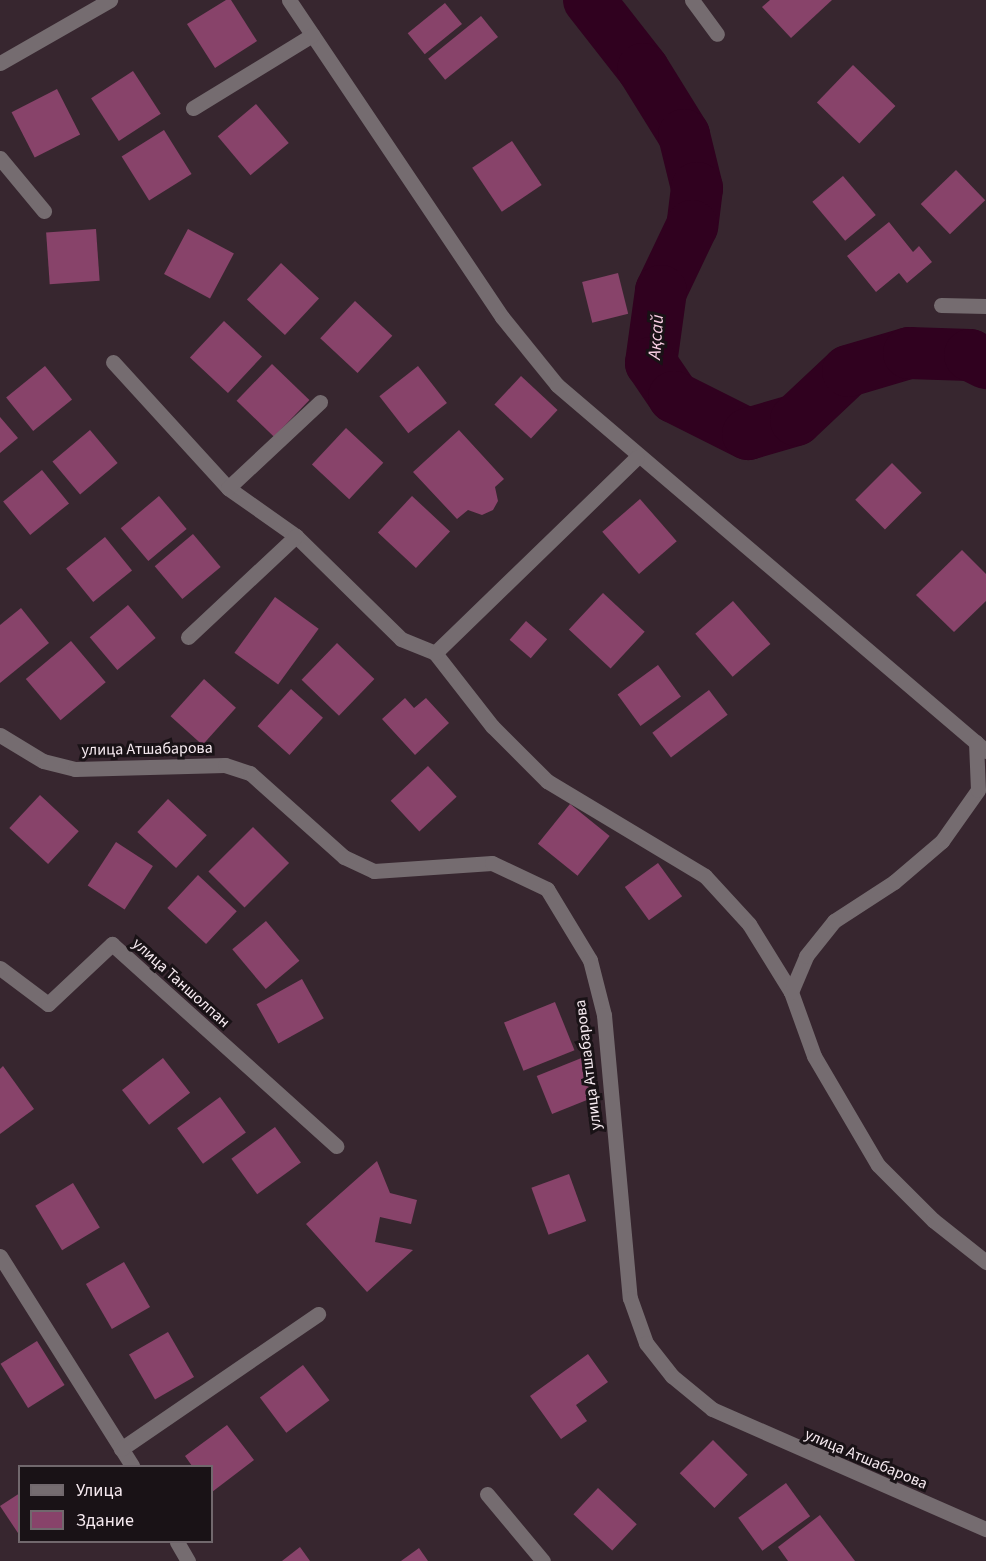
<!DOCTYPE html>
<html>
<head>
<meta charset="utf-8">
<style>
  body { margin:0 }
  #map { position:relative; width:986px; height:1561px; overflow:hidden; background:#37262f; font-family:"Source Sans 3",sans-serif }
  div>[style] { position:absolute }
  [style*='--x'] { left:calc(var(--x)*1px); top:calc(var(--y)*1px); width:calc(var(--w)*1px); rotate:calc(var(--a)*1deg) }
  .river>* { height:52px; margin:-26px; padding:0 26px; transform-origin:26px; border-radius:26px; background:#30011f }
  .building>* { inset:0; background:#88436a; transform-origin:0 0 }
  .street>* { height:15px; margin:-7.5px; padding:0 7.5px; transform-origin:7.5px; border-radius:7.5px; background:#756c70 }
  span { translate:-50% -50%; white-space:nowrap; text-align:center; line-height:1.15; -webkit-text-stroke:6px #191216; paint-order:stroke }
  .street-label { font-size:16px; color:#f6eaf0 }
  .water-label { font-size:18px; color:#fad0e5; font-style:italic }
  .legend { position:absolute; left:18px; top:1465px; width:195px; height:78px; box-sizing:border-box; background:#191216; border:2px solid #71686d; margin:0; padding:8px 10px; list-style:none; font-size:18px; color:#f6eaf0 }
  .legend li { display:flex; align-items:center; gap:12px; height:30px }
  .legend b { width:30px; border:2px solid #71686d }
</style>
</head>
<body>
<div id="map">
  <div class="river">
    <i style="--x:589;--y:0;--w:88;--a:52"></i>
    <i style="--x:643;--y:69;--w:78;--a:58.2"></i>
    <i style="--x:684;--y:135;--w:55;--a:76.2"></i>
    <i style="--x:697;--y:188;--w:38;--a:97"></i>
    <i style="--x:692;--y:226;--w:72;--a:115.5"></i>
    <i style="--x:661;--y:291;--w:73;--a:97.9"></i>
    <i style="--x:651;--y:363;--w:41;--a:55.9"></i>
    <i style="--x:674;--y:397;--w:83;--a:26.6"></i>
    <i style="--x:748;--y:434;--w:50;--a:-16.3"></i>
    <i style="--x:796;--y:420;--w:71;--a:-43.3"></i>
    <i style="--x:848;--y:371;--w:64;--a:-16.4"></i>
    <i style="--x:909;--y:353;--w:61;--a:1.9"></i>
    <i style="--x:970;--y:355;--w:18;--a:27"></i>
  </div>
  <div class="building">
    <i style="clip-path:polygon(226px 0,231px 0,257px 41px,215px 68px,187px 24px)"></i>
    <i style="clip-path:polygon(770px 0,832px 0,791px 38px,762px 7px)"></i>
    <i style="left:445px;top:3px;width:27px;height:48px;rotate:51deg"></i>
    <i style="left:481px;top:16px;width:27px;height:68px;rotate:51deg"></i>
    <i style="left:853px;top:65px;width:59px;height:52px;rotate:44deg"></i>
    <i style="left:133px;top:71px;width:51px;height:50px;rotate:57deg"></i>
    <i style="left:57px;top:89px;width:51px;height:51px;rotate:63deg"></i>
    <i style="left:256px;top:104px;width:51px;height:50px;rotate:50deg"></i>
    <i style="left:164px;top:130px;width:52px;height:50px;rotate:58deg"></i>
    <i style="left:512px;top:141px;width:53px;height:48px;rotate:56deg"></i>
    <i style="left:956px;top:170px;width:42px;height:49px;rotate:46deg"></i>
    <i style="left:843px;top:176px;width:51px;height:40px;rotate:50deg"></i>
    <i style="clip-path:polygon(889px 222px,913px 252px,919px 246px,932px 262px,907px 283px,899px 273px,876px 292px,847px 256px)"></i>
    <i style="left:96px;top:229px;width:52px;height:50px;rotate:86deg"></i>
    <i style="left:188px;top:229px;width:52px;height:51px;rotate:28deg"></i>
    <i style="left:281px;top:263px;width:52px;height:50px;rotate:43deg"></i>
    <i style="left:618px;top:273px;width:42px;height:37px;rotate:76deg"></i>
    <i style="left:355px;top:301px;width:51px;height:51px;rotate:43deg"></i>
    <i style="left:224px;top:321px;width:52px;height:50px;rotate:43deg"></i>
    <i style="left:272px;top:364px;width:52px;height:51px;rotate:44deg"></i>
    <i style="left:45px;top:366px;width:43px;height:50px;rotate:51deg"></i>
    <i style="left:418px;top:366px;width:47px;height:49px;rotate:52deg"></i>
    <i style="left:521px;top:376px;width:50px;height:39px;rotate:43deg"></i>
    <i style="clip-path:polygon(0 417px,18px 438px,0 453px)"></i>
    <i style="left:346px;top:428px;width:51px;height:50px;rotate:43deg"></i>
    <i style="left:90px;top:430px;width:43px;height:49px;rotate:50deg"></i>
    <i style="clip-path:polygon(459px 430px,504px 479px,495px 487px,498px 501px,493px 510px,482px 515px,468px 510px,457px 519px,413px 472px)"></i>
    <i style="left:892px;top:463px;width:42px;height:52px;rotate:45deg"></i>
    <i style="left:42px;top:470px;width:43px;height:50px;rotate:51deg"></i>
    <i style="left:159px;top:496px;width:43px;height:50px;rotate:50deg"></i>
    <i style="left:412px;top:496px;width:52px;height:50px;rotate:43deg"></i>
    <i style="left:640px;top:499px;width:56px;height:50px;rotate:49deg"></i>
    <i style="left:193px;top:534px;width:43px;height:50px;rotate:50deg"></i>
    <i style="left:105px;top:537px;width:43px;height:50px;rotate:51deg"></i>
    <i style="clip-path:polygon(962px 550px,986px 574px,986px 601px,954px 632px,916px 595px)"></i>
    <i style="left:603px;top:593px;width:57px;height:50px;rotate:43deg"></i>
    <i style="left:275px;top:597px;width:54px;height:69px;rotate:36deg"></i>
    <i style="left:733px;top:601px;width:57px;height:50px;rotate:49deg"></i>
    <i style="left:128px;top:605px;width:43px;height:50px;rotate:50deg"></i>
    <i style="clip-path:polygon(21px 608px,49px 643px,0 683px,0 625px)"></i>
    <i style="left:526px;top:621px;width:28px;height:25px;rotate:41deg"></i>
    <i style="left:71px;top:641px;width:54px;height:59px;rotate:50deg"></i>
    <i style="left:337px;top:643px;width:52px;height:51px;rotate:44deg"></i>
    <i style="left:658px;top:665px;width:39px;height:50px;rotate:54deg"></i>
    <i style="left:204px;top:679px;width:43px;height:50px;rotate:42deg"></i>
    <i style="left:291px;top:689px;width:43px;height:50px;rotate:42deg"></i>
    <i style="left:709px;top:690px;width:31px;height:71px;rotate:53deg"></i>
    <i style="clip-path:polygon(405px 698px,414px 708px,426px 698px,449px 723px,415px 755px,382px 719px)"></i>
    <i style="left:428px;top:766px;width:42px;height:51px;rotate:47deg"></i>
    <i style="left:40px;top:795px;width:53px;height:45px;rotate:43deg"></i>
    <i style="left:168px;top:799px;width:53px;height:45px;rotate:43deg"></i>
    <i style="left:570px;top:804px;width:51px;height:51px;rotate:39deg"></i>
    <i style="left:253px;top:827px;width:51px;height:63px;rotate:45deg"></i>
    <i style="left:116px;top:842px;width:44px;height:52px;rotate:33deg"></i>
    <i style="left:658px;top:863px;width:41px;height:41px;rotate:54deg"></i>
    <i style="left:198px;top:875px;width:53px;height:45px;rotate:43deg"></i>
    <i style="left:266px;top:921px;width:52px;height:44px;rotate:50deg"></i>
    <i style="left:302px;top:979px;width:45px;height:52px;rotate:61deg"></i>
    <i style="left:555px;top:1002px;width:52px;height:55px;rotate:68deg"></i>
    <i style="left:584px;top:1057px;width:41px;height:51px;rotate:68deg"></i>
    <i style="left:163px;top:1058px;width:44px;height:52px;rotate:52deg"></i>
    <i style="clip-path:polygon(3px 1066px,34px 1109px,0 1134px,0 1069px)"></i>
    <i style="left:220px;top:1097px;width:44px;height:53px;rotate:54deg"></i>
    <i style="left:275px;top:1127px;width:44px;height:54px;rotate:54deg"></i>
    <i style="clip-path:polygon(377px 1161px,390px 1193px,417px 1200px,411px 1224px,380px 1217px,375px 1242px,413px 1250px,367px 1292px,306px 1224px)"></i>
    <i style="left:569px;top:1174px;width:50px;height:40px;rotate:70deg"></i>
    <i style="left:73px;top:1183px;width:52px;height:44px;rotate:59deg"></i>
    <i style="left:124px;top:1262px;width:52px;height:44px;rotate:60deg"></i>
    <i style="left:168px;top:1332px;width:52px;height:45px;rotate:60deg"></i>
    <i style="left:37px;top:1341px;width:52px;height:43px;rotate:58deg"></i>
    <i style="clip-path:polygon(588px 1354px,608px 1382px,576px 1405px,587px 1421px,561px 1439px,530px 1396px)"></i>
    <i style="left:303px;top:1365px;width:44px;height:54px;rotate:53deg"></i>
    <i style="clip-path:polygon(227px 1425px,254px 1460px,212px 1492px,212px 1466px,192px 1466px,185px 1456px)"></i>
    <i style="left:713px;top:1440px;width:49px;height:47px;rotate:45deg"></i>
    <i style="left:786px;top:1483px;width:41px;height:59px;rotate:54deg"></i>
    <i style="left:598px;top:1488px;width:53px;height:36px;rotate:43deg"></i>
    <i style="clip-path:polygon(20px 1493px,20px 1536px,0 1506px)"></i>
    <i style="clip-path:polygon(820px 1515px,855px 1561px,788px 1561px,778px 1547px)"></i>
    <i style="clip-path:polygon(300px 1547px,310px 1561px,282px 1561px)"></i>
    <i style="clip-path:polygon(419px 1548px,428px 1561px,401px 1561px)"></i>
  </div>
  <div class="street">
    <i style="--x:289;--y:0;--w:382;--a:56.1"></i>
    <i style="--x:502;--y:317;--w:87;--a:51"></i>
    <i style="--x:557;--y:385;--w:564;--a:40.47"></i>
    <i style="--x:692;--y:0;--w:42;--a:53.7"></i>
    <i style="--x:0;--y:63;--w:127;--a:-29.8"></i>
    <i style="--x:193;--y:108;--w:140;--a:-31.5"></i>
    <i style="--x:0;--y:158;--w:69;--a:50.3"></i>
    <i style="--x:941;--y:305;--w:45;--a:1.3"></i>
    <i style="--x:113;--y:362;--w:171;--a:47.6"></i>
    <i style="--x:228;--y:488;--w:83;--a:35.2"></i>
    <i style="--x:296;--y:536;--w:147;--a:44.4"></i>
    <i style="--x:401;--y:639;--w:37;--a:22"></i>
    <i style="--x:435;--y:653;--w:93;--a:52"></i>
    <i style="--x:492;--y:726;--w:78;--a:45"></i>
    <i style="--x:547;--y:781;--w:184;--a:31"></i>
    <i style="--x:705;--y:876;--w:65;--a:47.5"></i>
    <i style="--x:749;--y:924;--w:80;--a:58.3"></i>
    <i style="--x:791;--y:992;--w:68;--a:70.2"></i>
    <i style="--x:814;--y:1056;--w:126;--a:59.6"></i>
    <i style="--x:878;--y:1165;--w:78;--a:45"></i>
    <i style="--x:933;--y:1220;--w:68;--a:38.4"></i>
    <i style="--x:228;--y:488;--w:126;--a:-43.1"></i>
    <i style="--x:188;--y:637;--w:148;--a:-43.1"></i>
    <i style="--x:435;--y:653;--w:281;--a:-44.1"></i>
    <i style="--x:0;--y:735;--w:50;--a:31.2"></i>
    <i style="--x:43;--y:761;--w:33;--a:14"></i>
    <i style="--x:75;--y:769;--w:150;--a:-1.5"></i>
    <i style="--x:225;--y:765;--w:26;--a:18"></i>
    <i style="--x:250;--y:773;--w:126;--a:41.8"></i>
    <i style="--x:344;--y:857;--w:33;--a:25"></i>
    <i style="--x:374;--y:871;--w:118;--a:-3.9"></i>
    <i style="--x:492;--y:863;--w:61;--a:25.3"></i>
    <i style="--x:547;--y:889;--w:83;--a:58.8"></i>
    <i style="--x:590;--y:960;--w:57;--a:75.7"></i>
    <i style="--x:604;--y:1015;--w:284;--a:84.8"></i>
    <i style="--x:630;--y:1298;--w:48;--a:70.4"></i>
    <i style="--x:646;--y:1343;--w:42;--a:51.8"></i>
    <i style="--x:672;--y:1376;--w:52;--a:39.5"></i>
    <i style="--x:712;--y:1409;--w:299;--a:23.7"></i>
    <i style="--x:0;--y:968;--w:60;--a:36.9"></i>
    <i style="--x:48;--y:1004;--w:88;--a:-43.2"></i>
    <i style="--x:112;--y:944;--w:302;--a:42"></i>
    <i style="--x:791;--y:992;--w:39;--a:-67"></i>
    <i style="--x:806;--y:956;--w:45;--a:-51.3"></i>
    <i style="--x:834;--y:921;--w:72;--a:-33"></i>
    <i style="--x:894;--y:882;--w:63;--a:-40.5"></i>
    <i style="--x:942;--y:841;--w:62;--a:-54.8"></i>
    <i style="--x:978;--y:790;--w:48;--a:-92.4"></i>
    <i style="--x:0;--y:1256;--w:248;--a:57.8"></i>
    <i style="--x:121;--y:1449;--w:239;--a:-34.4"></i>
    <i style="--x:487;--y:1494;--w:87;--a:50.1"></i>
    <i style="--x:177;--y:1542;--w:22;--a:60"></i>
  </div>
  <div class="street-label">
    <span style="left:147px;top:749px;rotate:-1deg">улица Атшабарова</span>
    <span style="left:181px;top:983px;rotate:42deg">улица Таншолпан</span>
    <span style="left:588px;top:1065px;rotate:-97deg">улица Атшабарова</span>
    <span style="left:866px;top:1459px;rotate:23deg">улица Атшабарова</span>
  </div>
  <div class="water-label">
    <span style="left:657px;top:337px;rotate:-86deg">Ақсай</span>
  </div>
  <ul class="legend">
  <li><b style="height:8px;background:#756c70"></b>Улица</li>
  <li><b style="height:16px;background:#88436a"></b>Здание</li>
  </ul>
</div>
</body>
</html>
